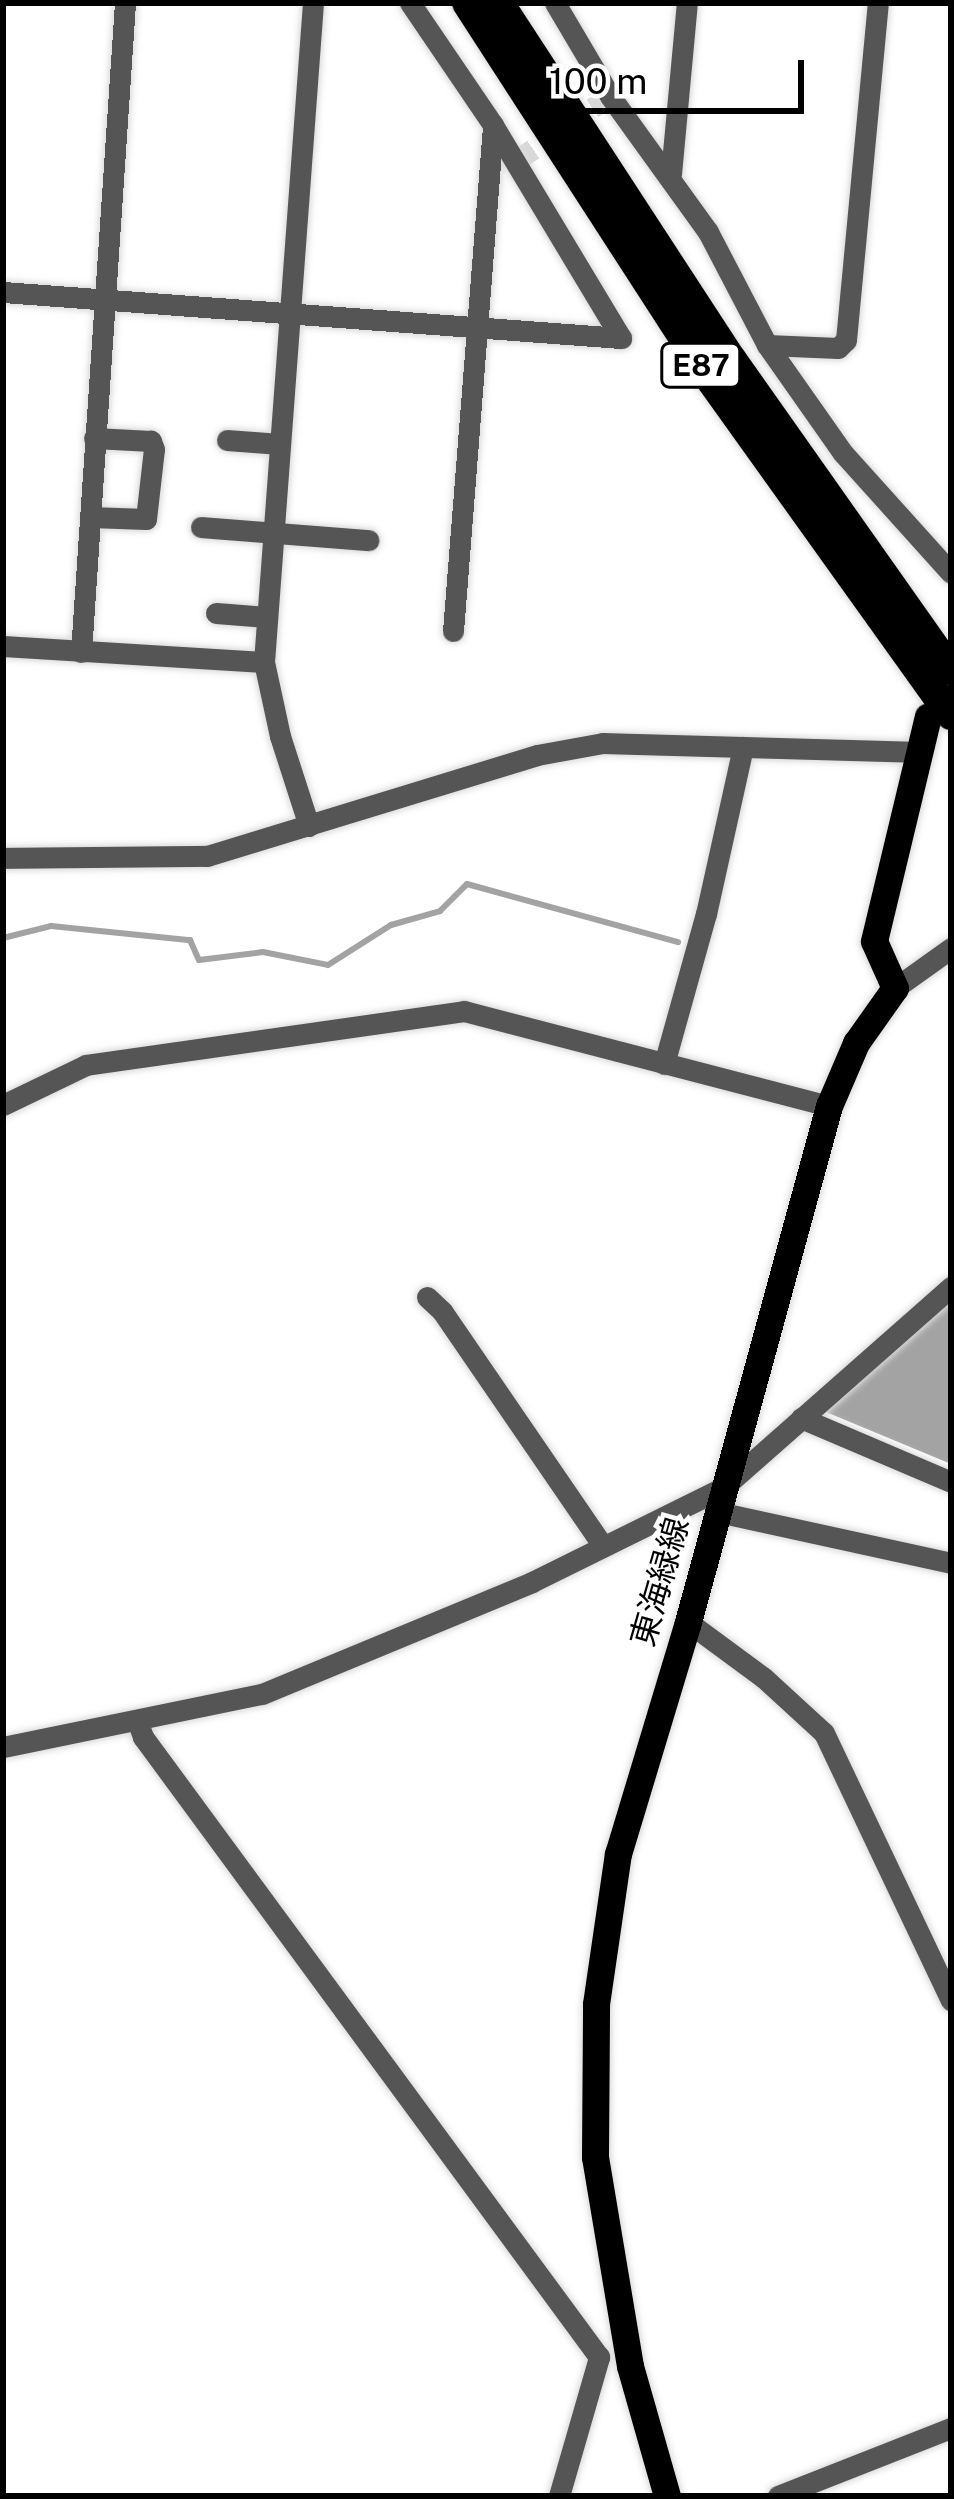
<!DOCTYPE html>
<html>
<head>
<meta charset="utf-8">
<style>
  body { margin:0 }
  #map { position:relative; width:954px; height:2499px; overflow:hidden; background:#fff; font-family:"Public Sans","Noto Sans JP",sans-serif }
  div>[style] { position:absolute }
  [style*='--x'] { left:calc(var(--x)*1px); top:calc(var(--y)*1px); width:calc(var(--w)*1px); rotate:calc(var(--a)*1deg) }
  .water>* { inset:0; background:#a3a3a3 }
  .stream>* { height:6px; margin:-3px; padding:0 3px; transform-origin:3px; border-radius:3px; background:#a3a3a3 }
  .minor-tunnel>* { height:21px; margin-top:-10.5px; transform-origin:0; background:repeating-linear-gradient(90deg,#d9d9d9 0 21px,transparent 0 31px) }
  .roads { filter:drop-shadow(0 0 3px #dbdbdb) drop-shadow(0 0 3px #dbdbdb) }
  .minor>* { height:21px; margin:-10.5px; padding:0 10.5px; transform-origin:10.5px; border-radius:10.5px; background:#555 }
  .major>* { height:27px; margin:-13.5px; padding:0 13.5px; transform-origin:13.5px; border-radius:13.5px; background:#000 }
  .highway>* { height:30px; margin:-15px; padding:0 15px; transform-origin:15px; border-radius:15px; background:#000 }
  span { translate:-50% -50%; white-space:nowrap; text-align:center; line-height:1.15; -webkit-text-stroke:9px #fff; paint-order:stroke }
  .shield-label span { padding:3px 9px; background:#fff; border:3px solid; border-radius:9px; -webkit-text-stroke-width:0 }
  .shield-label { font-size:30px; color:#000; font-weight:700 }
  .street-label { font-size:33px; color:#000 }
  .frame { position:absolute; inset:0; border:6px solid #000; pointer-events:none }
  .scale { position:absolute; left:528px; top:60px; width:276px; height:54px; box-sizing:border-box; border:6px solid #000; border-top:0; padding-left:15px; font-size:36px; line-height:42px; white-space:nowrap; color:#000; -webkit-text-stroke:9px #fff; paint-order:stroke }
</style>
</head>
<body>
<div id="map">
  <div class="water">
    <i style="clip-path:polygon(951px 1291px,951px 1464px,821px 1410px)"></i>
  </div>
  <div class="stream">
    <i style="--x:3;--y:938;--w:49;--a:-14"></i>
    <i style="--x:51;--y:926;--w:140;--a:5.8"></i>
    <i style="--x:190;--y:940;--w:22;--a:66"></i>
    <i style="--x:199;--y:960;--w:64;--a:-7.1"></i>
    <i style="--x:263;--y:952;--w:66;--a:11.3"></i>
    <i style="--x:328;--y:965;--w:75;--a:-32.4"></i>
    <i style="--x:391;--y:925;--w:51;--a:-15.9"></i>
    <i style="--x:440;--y:911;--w:38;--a:-45"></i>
    <i style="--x:467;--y:884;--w:219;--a:15.4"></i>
  </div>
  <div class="minor-tunnel">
    <i style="--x:516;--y:161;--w:114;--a:-34.7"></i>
  </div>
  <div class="roads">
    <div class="minor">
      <i style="--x:555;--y:3;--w:108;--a:59.4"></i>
      <i style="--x:610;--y:96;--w:168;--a:54.2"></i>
      <i style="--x:708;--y:232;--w:127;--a:62.4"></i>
      <i style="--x:767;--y:345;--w:132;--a:54.9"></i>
      <i style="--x:843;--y:453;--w:161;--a:48"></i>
      <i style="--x:671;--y:174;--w:172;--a:-84.7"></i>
      <i style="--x:3;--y:292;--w:620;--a:4.26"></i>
      <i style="--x:621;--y:338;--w:249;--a:-121"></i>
      <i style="--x:493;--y:125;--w:148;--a:-124.2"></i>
      <i style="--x:767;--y:345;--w:71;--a:2.4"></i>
      <i style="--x:838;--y:348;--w:11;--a:-45"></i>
      <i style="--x:846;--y:340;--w:339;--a:-84.6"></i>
      <i style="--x:227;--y:440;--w:53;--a:4.3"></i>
      <i style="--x:90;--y:517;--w:56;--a:2"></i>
      <i style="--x:146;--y:519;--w:70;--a:-83.5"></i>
      <i style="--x:154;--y:449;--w:9;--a:-111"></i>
      <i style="--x:151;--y:441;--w:57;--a:-177"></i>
      <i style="--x:201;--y:527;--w:168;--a:4.5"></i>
      <i style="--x:216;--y:613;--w:51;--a:4.5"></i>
      <i style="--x:453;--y:631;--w:507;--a:-85.47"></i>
      <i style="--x:3;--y:646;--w:261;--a:3.5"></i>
      <i style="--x:81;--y:652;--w:650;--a:-86.12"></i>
      <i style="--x:309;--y:826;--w:95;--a:-107.9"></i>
      <i style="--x:280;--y:736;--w:76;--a:-102.2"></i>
      <i style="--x:264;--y:662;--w:661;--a:-85.75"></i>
      <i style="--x:3;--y:858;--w:204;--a:-0.6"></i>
      <i style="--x:207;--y:856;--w:345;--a:-17"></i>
      <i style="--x:537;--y:755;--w:67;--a:-10.3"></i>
      <i style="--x:603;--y:743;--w:317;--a:1.6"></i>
      <i style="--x:895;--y:988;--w:69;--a:-35.5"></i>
      <i style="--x:664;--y:1064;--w:156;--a:-74.4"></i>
      <i style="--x:706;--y:914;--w:171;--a:-77.5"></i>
      <i style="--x:3;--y:1105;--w:92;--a:-25.7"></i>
      <i style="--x:86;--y:1065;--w:382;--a:-8.1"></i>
      <i style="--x:464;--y:1011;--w:377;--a:14.6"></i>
      <i style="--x:427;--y:1297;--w:21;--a:43"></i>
      <i style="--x:442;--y:1311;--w:285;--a:55.6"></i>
      <i style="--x:801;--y:1418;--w:163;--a:23.1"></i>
      <i style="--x:718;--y:1512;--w:239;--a:12.3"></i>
      <i style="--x:688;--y:1622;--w:94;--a:36.4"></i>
      <i style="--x:764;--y:1678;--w:81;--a:42.5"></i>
      <i style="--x:824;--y:1733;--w:296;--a:64.6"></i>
      <i style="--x:138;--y:1723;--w:15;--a:70"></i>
      <i style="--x:143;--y:1737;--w:770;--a:53.67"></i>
      <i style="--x:3;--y:1747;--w:264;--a:-11.6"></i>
      <i style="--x:262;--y:1694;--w:292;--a:-22.5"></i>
      <i style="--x:532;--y:1582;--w:214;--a:-26.3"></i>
      <i style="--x:724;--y:1487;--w:303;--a:-41.4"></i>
      <i style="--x:559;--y:2496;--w:145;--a:-73.9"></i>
      <i style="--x:778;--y:2496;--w:186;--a:-21.5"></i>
    </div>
    <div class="major">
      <i style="--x:667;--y:2496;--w:135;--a:-105.9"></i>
      <i style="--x:630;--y:2366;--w:212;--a:-99.5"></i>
      <i style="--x:595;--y:2157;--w:153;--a:-89.6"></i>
      <i style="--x:596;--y:2004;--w:152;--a:-81.7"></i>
      <i style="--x:618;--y:1854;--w:242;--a:-73.2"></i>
      <i style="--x:688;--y:1622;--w:535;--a:-74.72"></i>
      <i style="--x:829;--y:1106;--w:69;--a:-66.8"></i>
      <i style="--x:856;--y:1043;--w:67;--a:-54.7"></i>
      <i style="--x:895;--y:988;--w:51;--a:-114.1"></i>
      <i style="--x:874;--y:941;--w:231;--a:-76.5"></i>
    </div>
    <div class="highway">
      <i style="--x:467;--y:3;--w:444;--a:57.1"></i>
      <i style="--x:708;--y:376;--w:417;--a:54.4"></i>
      <i style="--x:499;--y:3;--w:426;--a:56.9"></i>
      <i style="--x:732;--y:360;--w:380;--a:54.8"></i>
    </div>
  </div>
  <div class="shield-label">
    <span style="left:701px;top:365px">E87</span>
  </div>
  <div class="street-label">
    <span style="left:660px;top:1582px;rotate:-74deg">東海緑線</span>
  </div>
  <div class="frame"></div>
  <div class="scale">100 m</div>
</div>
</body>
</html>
